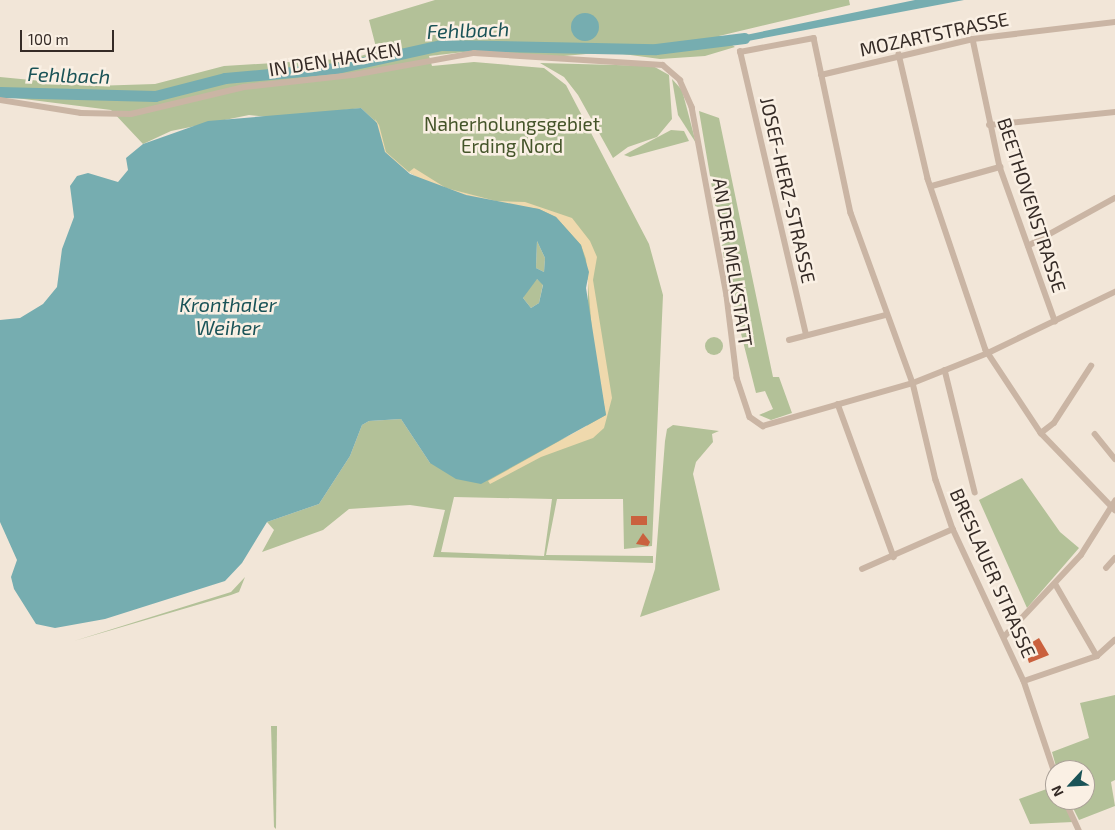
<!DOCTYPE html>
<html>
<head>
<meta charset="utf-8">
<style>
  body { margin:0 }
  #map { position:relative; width:1115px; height:830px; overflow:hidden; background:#f2e6d8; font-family:"Exo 2",sans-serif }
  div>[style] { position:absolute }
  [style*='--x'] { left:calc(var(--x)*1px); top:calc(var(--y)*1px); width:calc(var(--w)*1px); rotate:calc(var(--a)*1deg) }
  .green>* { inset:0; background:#b3c198 }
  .round { border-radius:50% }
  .sand>* { inset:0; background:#efd9ad }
  .water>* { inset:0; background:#76adb0 }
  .river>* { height:11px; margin:-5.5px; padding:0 5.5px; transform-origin:5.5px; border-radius:5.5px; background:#76adb0 }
  .building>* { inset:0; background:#ca613e; transform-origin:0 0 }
  .minor>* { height:5.5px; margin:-2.75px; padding:0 2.75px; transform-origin:2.75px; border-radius:2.75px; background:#cab5a4 }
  span { translate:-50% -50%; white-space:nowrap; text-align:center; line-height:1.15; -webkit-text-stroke:5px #faf0e4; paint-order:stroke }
  .street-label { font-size:19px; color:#352b26 }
  .park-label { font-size:19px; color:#445429 }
  .water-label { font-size:20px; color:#1a5357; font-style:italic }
  .north { position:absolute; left:1045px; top:760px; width:50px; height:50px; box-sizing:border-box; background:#faf0e4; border:1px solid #aba198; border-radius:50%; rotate:245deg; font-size:14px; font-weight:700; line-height:20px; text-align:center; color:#352b26 }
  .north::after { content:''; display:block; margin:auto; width:18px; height:22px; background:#1a5357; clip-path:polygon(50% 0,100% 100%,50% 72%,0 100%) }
  .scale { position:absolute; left:20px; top:30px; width:94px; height:22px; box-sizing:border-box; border:2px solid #352b26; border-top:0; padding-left:6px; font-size:15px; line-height:18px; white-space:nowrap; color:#352b26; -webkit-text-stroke:4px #faf0e4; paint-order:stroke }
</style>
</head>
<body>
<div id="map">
  <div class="green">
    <i style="clip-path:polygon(evenodd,435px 0,849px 0,850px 5px,719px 36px,735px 47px,705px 56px,660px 59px,608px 52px,542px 58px,473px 51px,429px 56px,432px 66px,474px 62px,544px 68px,566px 85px,649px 244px,663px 295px,652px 546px,624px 549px,623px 499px,557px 499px,546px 555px,653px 556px,653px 563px,433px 557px,445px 510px,410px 505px,349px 509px,323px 530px,262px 552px,274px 530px,267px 522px,319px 504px,350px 456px,362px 425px,369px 421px,401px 419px,430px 463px,542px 448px,587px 428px,588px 280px,496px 203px,433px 186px,402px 168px,385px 152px,377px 123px,361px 108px,277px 118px,249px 115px,171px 131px,143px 144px,111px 110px,0 96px,0 77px,93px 86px,155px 84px,224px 66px,354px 58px,377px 51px,369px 20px,435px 0,454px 497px,552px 499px,544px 556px,441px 552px,454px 497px)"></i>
    <i style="clip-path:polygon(540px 63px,653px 66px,669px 75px,672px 119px,657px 137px,628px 147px,613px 158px,578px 95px,564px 77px)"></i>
    <i style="clip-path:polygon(672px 79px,682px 90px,696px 143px,678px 115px)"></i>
    <i style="clip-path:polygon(699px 111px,719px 118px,773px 377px,779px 377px,792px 413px,771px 420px,759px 415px,773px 409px,765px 391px,756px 393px,728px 282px)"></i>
    <i style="clip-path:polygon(671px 130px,684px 131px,689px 141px,630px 157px,624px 155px)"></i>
    <i style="clip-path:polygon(537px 241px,545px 258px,544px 272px,536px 268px)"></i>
    <i style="clip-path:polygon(537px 279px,543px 284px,539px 303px,531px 308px,523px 298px,532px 280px)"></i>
    <i class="round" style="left:705px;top:337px;width:18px;height:18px"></i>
    <i style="clip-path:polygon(673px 425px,719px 431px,712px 434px,713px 442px,696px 462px,693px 474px,720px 590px,640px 617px,655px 569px,665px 441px,667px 429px)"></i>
    <i style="clip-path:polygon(1022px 478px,1060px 532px,1079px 548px,1027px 608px,979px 500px)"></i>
    <i style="clip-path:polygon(245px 577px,239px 592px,231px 595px,74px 641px,231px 592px)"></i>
    <i style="clip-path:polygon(1115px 695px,1115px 780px,1111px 782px,1115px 806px,1079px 820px,1069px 800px,1085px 800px,1085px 770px,1057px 770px,1052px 752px,1089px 738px,1080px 703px)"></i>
    <i style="clip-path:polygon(271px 726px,277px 726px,276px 829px,274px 827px)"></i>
    <i style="clip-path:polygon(1055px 786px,1055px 800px,1062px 800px,1073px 822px,1030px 824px,1019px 799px)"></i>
  </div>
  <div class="sand">
    <i style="clip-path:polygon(375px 119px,379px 125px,386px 152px,409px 172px,414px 168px,446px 188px,496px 201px,525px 202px,572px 218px,590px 241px,597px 257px,593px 280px,612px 398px,604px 428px,593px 438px,541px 457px,490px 484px,488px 481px,606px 415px,594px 355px,586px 259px,581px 245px,556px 217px,539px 209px,496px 203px,433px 186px,402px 168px,385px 152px)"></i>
  </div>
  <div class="water">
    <i style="clip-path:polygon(915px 0,964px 0,732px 44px,726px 39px)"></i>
    <i class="round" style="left:571px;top:13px;width:28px;height:28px"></i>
    <i style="clip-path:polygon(evenodd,361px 108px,377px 123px,385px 152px,410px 174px,466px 195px,539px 209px,556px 217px,581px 245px,589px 272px,586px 288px,606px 415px,481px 484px,456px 479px,430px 463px,401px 419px,369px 421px,362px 425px,350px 456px,319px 504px,267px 522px,242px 563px,225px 581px,105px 619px,55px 628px,36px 624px,14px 589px,11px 577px,17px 560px,0 522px,0 320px,20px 318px,43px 304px,57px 287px,62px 249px,74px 217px,70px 186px,77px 176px,88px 173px,118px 182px,128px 170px,126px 158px,143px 144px,208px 121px,361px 108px,537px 241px,545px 258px,544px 272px,536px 268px,537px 241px,361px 108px,537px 279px,543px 285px,539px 303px,531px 308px,523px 298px,537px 279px)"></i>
  </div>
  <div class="river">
    <i style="--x:0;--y:92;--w:155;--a:1.5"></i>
    <i style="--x:155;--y:96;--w:72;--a:-14.4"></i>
    <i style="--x:225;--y:78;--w:112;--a:-5.1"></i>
    <i style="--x:337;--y:68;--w:107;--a:-12.5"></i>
    <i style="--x:441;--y:45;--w:215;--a:1.1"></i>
    <i style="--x:656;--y:49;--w:89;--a:-7.1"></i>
  </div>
  <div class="building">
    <i style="left:631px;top:516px;width:16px;height:9px"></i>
    <i style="clip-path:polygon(643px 533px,650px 542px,648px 546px,636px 544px)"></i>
    <i style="clip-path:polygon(1039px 638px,1049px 655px,1029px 663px,1024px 647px)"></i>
  </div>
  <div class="minor">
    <i style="--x:973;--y:39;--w:131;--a:78.1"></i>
    <i style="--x:1000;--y:167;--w:164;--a:70.3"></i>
    <i style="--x:899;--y:54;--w:128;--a:76.9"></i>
    <i style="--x:928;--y:179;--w:181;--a:71.3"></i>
    <i style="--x:986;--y:350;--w:100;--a:56.5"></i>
    <i style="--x:1041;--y:433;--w:107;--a:46.1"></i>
    <i style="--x:821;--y:75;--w:156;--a:-13.3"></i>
    <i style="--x:973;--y:39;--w:143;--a:-6.8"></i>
    <i style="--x:0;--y:100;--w:82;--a:9.1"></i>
    <i style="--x:81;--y:113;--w:50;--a:1.1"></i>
    <i style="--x:131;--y:114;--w:116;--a:-13.4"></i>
    <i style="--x:244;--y:87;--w:110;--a:-6.3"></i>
    <i style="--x:353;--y:75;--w:123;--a:-10.3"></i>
    <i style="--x:474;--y:53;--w:189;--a:3.6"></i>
    <i style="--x:663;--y:65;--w:23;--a:41"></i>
    <i style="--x:680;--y:80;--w:30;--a:66"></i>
    <i style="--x:692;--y:107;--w:192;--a:79.5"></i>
    <i style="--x:727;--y:296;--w:83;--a:83"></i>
    <i style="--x:737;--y:378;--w:41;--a:71.6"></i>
    <i style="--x:750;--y:417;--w:16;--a:35"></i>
    <i style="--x:763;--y:426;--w:156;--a:-16"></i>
    <i style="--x:913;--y:383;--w:81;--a:-21.8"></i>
    <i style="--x:988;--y:353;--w:141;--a:-25.7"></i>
    <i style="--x:989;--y:125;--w:127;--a:-5.9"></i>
    <i style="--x:932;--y:186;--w:71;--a:-15.6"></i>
    <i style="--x:1028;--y:246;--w:99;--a:-28.9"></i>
    <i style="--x:806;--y:335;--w:291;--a:-103.1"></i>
    <i style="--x:740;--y:52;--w:75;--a:-10.7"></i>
    <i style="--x:814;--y:38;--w:179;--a:78.1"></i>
    <i style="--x:851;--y:213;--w:181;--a:70"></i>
    <i style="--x:913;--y:383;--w:100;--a:76.7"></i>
    <i style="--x:936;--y:480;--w:52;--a:70.9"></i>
    <i style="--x:953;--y:529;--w:168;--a:65"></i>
    <i style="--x:1024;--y:681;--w:97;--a:71.4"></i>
    <i style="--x:789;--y:340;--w:100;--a:-14.5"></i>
    <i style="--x:945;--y:370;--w:126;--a:76.2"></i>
    <i style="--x:838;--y:404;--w:163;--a:69.9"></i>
    <i style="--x:1041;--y:433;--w:16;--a:-38"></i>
    <i style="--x:1054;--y:423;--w:68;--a:-57"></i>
    <i style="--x:1095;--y:434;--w:32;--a:51"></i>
    <i style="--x:1106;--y:568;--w:13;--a:-48"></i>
    <i style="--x:862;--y:569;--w:99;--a:-23.7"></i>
    <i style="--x:1056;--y:585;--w:82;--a:60"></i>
    <i style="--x:1004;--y:637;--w:112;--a:-46.8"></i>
    <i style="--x:1081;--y:555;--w:64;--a:-57.8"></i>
    <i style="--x:1024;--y:681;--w:77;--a:-18.9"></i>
    <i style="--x:1097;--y:656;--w:24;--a:-42"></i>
    <i style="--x:1065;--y:800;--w:33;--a:65"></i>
  </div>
  <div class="street-label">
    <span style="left:934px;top:34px;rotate:-12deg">MOZARTSTRASSE</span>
    <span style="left:335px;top:59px;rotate:-9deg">IN DEN HACKEN</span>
    <span style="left:788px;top:190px;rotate:77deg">JOSEF-HERZ-STRASSE</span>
    <span style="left:1032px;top:205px;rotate:72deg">BEETHOVENSTRASSE</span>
    <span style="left:733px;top:262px;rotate:81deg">AN DER MELKSTATT</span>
    <span style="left:993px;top:573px;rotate:66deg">BRESLAUER STRASSE</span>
  </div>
  <div class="park-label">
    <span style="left:512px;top:135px">Naherholungsgebiet<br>Erding Nord</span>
  </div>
  <div class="water-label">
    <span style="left:468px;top:30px;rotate:-2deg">Fehlbach</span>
    <span style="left:69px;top:75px;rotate:2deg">Fehlbach</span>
    <span style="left:228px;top:316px">Kronthaler<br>Weiher</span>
  </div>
  <div class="north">N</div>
  <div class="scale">100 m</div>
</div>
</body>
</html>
